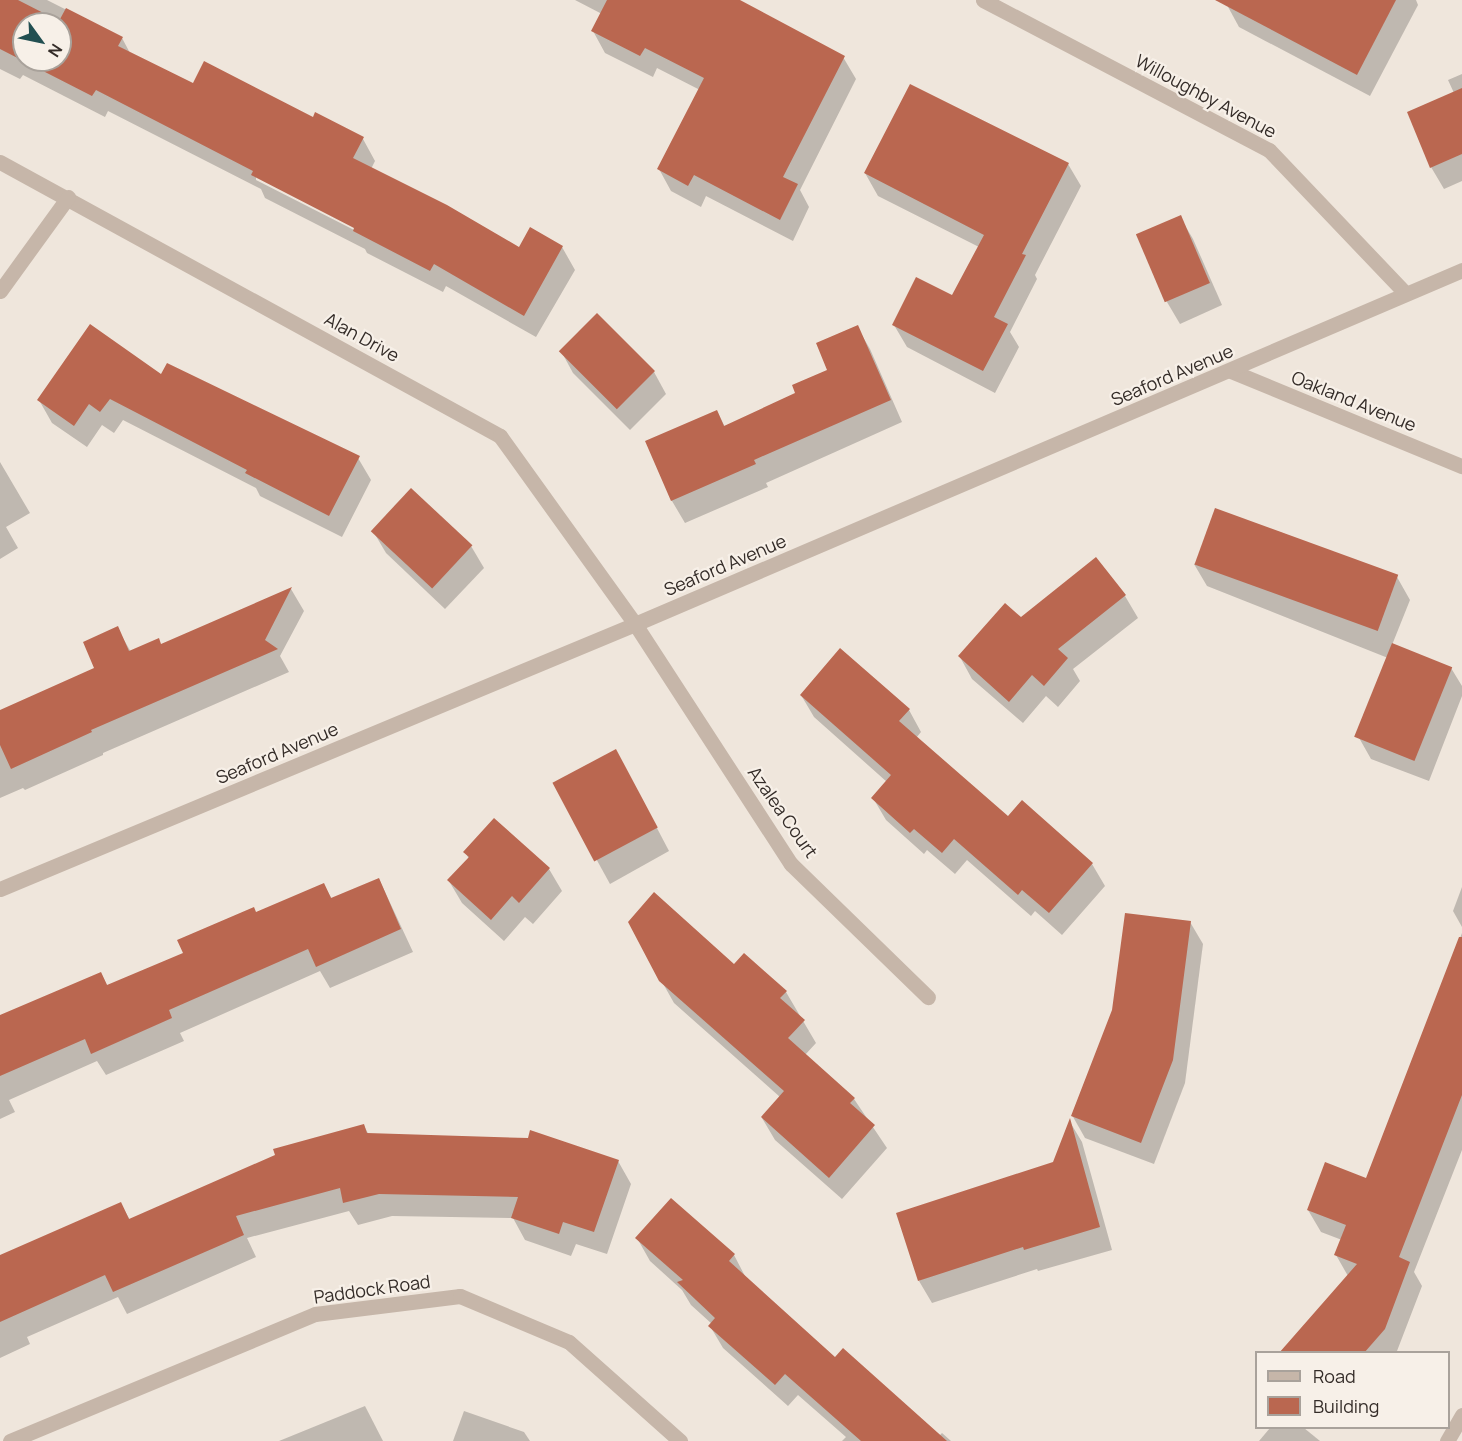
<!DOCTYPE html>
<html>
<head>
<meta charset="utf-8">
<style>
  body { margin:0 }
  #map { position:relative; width:1462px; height:1441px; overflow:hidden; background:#efe6dc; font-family:Manrope,sans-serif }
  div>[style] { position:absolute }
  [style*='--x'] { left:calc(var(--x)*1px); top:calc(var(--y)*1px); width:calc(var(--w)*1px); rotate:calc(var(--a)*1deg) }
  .shadow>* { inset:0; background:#0003 }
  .building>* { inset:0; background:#ba6750; transform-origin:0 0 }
  .minor>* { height:15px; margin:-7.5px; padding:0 7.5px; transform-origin:7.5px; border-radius:7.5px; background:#c6b6a9 }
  span { translate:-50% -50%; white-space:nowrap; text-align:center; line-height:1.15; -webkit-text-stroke:4.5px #f7f0e8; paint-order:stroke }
  .street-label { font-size:18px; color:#342c28 }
  .legend { position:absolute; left:1255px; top:1351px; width:195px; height:78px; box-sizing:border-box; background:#f7f0e8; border:2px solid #a9a29b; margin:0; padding:8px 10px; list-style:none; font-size:18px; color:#342c28 }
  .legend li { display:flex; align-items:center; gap:12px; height:30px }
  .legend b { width:30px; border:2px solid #a9a29b }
  .north { position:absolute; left:12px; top:12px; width:60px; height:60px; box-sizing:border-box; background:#f7f0e8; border:2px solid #a9a29b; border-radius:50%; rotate:123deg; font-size:16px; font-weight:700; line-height:24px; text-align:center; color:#342c28 }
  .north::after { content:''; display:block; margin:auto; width:21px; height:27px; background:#224f51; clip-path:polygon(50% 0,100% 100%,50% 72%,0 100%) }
</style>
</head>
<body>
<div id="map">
  <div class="shadow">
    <i style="clip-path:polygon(evenodd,0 0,47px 0,122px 38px,130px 53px,193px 85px,313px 119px,363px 139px,375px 161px,371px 169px,519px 250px,531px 230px,562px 247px,575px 270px,536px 337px,446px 286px,443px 292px,367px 253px,365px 249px,265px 198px,261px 189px,108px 111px,105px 117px,23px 75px,20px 79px,0 69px,0 0,24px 24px,60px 24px,60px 60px,24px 60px,24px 24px,0 0,256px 176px,362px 231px,360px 233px,256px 180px,256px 176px)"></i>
    <i style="clip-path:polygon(575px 0,734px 0,843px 57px,856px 79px,800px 190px,809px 207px,793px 241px,706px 196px,701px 207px,671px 191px,659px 169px,700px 90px,657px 68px,653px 77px,605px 53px,593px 31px,602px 14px)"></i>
    <i style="clip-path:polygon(1229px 0,1416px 0,1418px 5px,1370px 96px,1239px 27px,1227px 5px)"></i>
    <i style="clip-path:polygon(1462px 74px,1462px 181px,1444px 189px,1431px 167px,1454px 93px,1448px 80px)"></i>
    <i style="clip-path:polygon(1068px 164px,1081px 186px,1035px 275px,1037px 279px,1010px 332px,1019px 347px,995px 393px,907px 347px,894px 325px,953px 297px,979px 247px,878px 196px,865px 173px)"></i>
    <i style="clip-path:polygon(1180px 217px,1193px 239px,1222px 305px,1180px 324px,1167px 302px,1138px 235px)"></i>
    <i style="clip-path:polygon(857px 327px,870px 349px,902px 422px,766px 483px,768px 487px,685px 523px,672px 501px,647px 442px,717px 411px,725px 427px,797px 394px,829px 370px)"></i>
    <i style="clip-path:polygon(561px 351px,654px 372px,666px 394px,630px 430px,573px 373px)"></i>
    <i style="clip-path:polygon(162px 377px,358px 458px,371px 480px,342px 537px,260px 496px,256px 488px,123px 420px,114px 433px,102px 425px,87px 447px,52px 423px,39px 400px)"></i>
    <i style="clip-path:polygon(0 462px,30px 513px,6px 527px,18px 548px,0 559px)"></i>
    <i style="clip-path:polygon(373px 531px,471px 546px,484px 568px,445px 609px,386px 553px)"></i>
    <i style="clip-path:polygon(1277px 531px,1397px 577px,1410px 600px,1392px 645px,1451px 668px,1462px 686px,1462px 696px,1429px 781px,1371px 759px,1358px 736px,1388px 658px,1207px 586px,1194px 564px,1276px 533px)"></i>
    <i style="clip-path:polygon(1096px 559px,1125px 596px,1138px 618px,1073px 669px,1080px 681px,1058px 707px,1046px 696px,1023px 723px,972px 679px,960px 657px,1021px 619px)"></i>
    <i style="clip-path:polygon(291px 589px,304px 611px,280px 656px,289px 672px,103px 753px,103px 755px,25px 790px,23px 788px,0 798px,0 712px,96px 669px,117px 628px,131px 652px,162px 646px)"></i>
    <i style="clip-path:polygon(801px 695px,909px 710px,921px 732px,916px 738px,1008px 819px,1092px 864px,1105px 886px,1062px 935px,1035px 911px,1031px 916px,967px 860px,955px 874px,927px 850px,924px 854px,886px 820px,873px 798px,887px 782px,814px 717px)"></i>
    <i style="clip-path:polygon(628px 773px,669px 851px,610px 884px,555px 784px)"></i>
    <i style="clip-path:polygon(465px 852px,549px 869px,562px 891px,533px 924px,525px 917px,504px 941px,462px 903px,449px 881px,469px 859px)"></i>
    <i style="clip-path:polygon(379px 879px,413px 952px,330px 988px,320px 971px,180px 1033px,184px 1041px,106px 1075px,97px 1061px,9px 1100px,15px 1112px,0 1119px,0 1017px,101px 973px,108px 987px,185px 954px,256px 914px,324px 885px,332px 899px)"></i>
    <i style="clip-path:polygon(1462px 887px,1462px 927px,1453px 911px)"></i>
    <i style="clip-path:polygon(1190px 922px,1203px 944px,1185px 1083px,1154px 1164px,1085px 1138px,1072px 1115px,1113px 1010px)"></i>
    <i style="clip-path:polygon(1462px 933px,1462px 1150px,1414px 1272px,1422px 1286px,1397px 1351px,1281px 1352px,1348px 1276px,1336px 1255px,1342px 1240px,1321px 1232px,1308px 1210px,1366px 1180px)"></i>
    <i style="clip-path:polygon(734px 966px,786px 992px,816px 1043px,805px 1055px,854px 1099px,887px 1148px,842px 1199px,775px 1140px,762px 1118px,780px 1097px,674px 1003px,661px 980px)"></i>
    <i style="clip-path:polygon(1070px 1122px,1082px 1142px,1112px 1250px,1038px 1271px,1037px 1269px,932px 1303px,919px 1281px,1054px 1163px)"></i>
    <i style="clip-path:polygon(364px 1126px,369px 1135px,618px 1161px,631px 1184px,607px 1254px,576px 1244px,571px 1256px,525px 1240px,513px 1218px,392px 1216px,358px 1225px,349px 1211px,247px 1238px,256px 1257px,127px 1314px,118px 1297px,27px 1337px,30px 1344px,0 1358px,0 1271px,121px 1204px,130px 1220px)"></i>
    <i style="clip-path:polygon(637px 1238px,734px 1255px,746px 1278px,835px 1359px,939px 1436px,942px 1433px,951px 1441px,842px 1441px,846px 1437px,798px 1395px,788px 1406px,723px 1348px,710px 1326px,712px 1324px,691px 1305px,682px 1290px,650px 1261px)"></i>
    <i style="clip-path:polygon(365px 1406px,383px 1441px,279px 1441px)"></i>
    <i style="clip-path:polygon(464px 1411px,524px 1432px,530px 1441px,453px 1441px)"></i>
    <i style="clip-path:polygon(1270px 1428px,1304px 1428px,1320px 1441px,1259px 1441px)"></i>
  </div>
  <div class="building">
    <i style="clip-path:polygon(evenodd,0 0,18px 0,59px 21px,66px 8px,123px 37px,118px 46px,193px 83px,204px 61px,313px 117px,315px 112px,364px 137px,353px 158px,447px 205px,519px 247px,530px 227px,563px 246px,524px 316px,434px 264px,430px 271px,353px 231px,354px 228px,251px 175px,253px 171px,96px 90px,92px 96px,0 49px,0 0,24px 24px,60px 24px,60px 60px,24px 60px,24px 24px)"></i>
    <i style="clip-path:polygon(607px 0,740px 0,845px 56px,783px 177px,798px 184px,780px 220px,694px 175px,688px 186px,657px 169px,704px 78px,645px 48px,640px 56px,591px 31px)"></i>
    <i style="clip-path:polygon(1215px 0,1396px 0,1357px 75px)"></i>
    <i style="clip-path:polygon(910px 84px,1069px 163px,1022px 254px,1026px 255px,994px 317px,1008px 324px,983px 371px,892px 325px,916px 277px,952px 295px,984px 235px,864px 173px)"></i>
    <i style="clip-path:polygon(1462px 88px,1462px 154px,1430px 168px,1407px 112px)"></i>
    <i style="left:1181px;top:215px;width:74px;height:49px;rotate:67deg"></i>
    <i style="left:597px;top:313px;width:82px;height:54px;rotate:45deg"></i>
    <i style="clip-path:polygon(90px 324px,161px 374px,167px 363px,360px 456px,329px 516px,245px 473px,247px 470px,110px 399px,100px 412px,89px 404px,74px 426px,37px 400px)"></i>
    <i style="clip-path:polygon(858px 325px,891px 400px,754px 460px,756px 464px,671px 501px,645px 441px,717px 410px,724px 426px,795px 393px,792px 385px,827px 370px,816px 343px)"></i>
    <i style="left:411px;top:488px;width:84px;height:59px;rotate:43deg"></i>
    <i style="left:1215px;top:508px;width:195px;height:60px;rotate:20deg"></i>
    <i style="clip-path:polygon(1096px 557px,1126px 595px,1058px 649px,1068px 658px,1044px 686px,1032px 675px,1009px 702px,958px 656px,1005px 603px,1021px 617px)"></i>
    <i style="clip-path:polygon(292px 587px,265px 640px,278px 649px,91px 730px,92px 732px,11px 769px,0 745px,0 710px,94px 668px,83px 642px,118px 626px,129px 651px,159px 638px,161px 644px)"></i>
    <i style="left:1392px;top:643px;width:65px;height:101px;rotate:22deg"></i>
    <i style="clip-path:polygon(840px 648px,910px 709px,899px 721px,1008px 816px,1022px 800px,1093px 863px,1049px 913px,1022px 890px,1018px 895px,954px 839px,942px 853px,914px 829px,910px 833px,871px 798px,891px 775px,800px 695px)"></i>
    <i style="left:616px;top:749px;width:89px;height:72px;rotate:62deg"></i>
    <i style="clip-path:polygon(494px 818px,550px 868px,519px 903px,512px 896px,491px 920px,447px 880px,469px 857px,463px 852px)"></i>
    <i style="clip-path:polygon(379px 878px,401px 929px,316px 967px,308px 949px,169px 1010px,172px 1018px,91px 1054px,85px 1039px,0 1076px,0 1015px,101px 972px,107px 985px,183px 953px,177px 940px,254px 907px,256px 912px,324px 883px,331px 898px)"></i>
    <i style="clip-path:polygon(654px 892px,734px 964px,744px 953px,787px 991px,780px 998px,805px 1020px,788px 1038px,855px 1098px,850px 1103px,875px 1125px,829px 1178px,761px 1117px,784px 1091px,659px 981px,628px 922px)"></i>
    <i style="clip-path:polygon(1125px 913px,1191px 921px,1173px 1060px,1141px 1143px,1071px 1116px,1112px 1010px)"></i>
    <i style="clip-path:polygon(1459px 937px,1462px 937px,1462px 1095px,1399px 1257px,1410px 1262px,1385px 1329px,1364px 1353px,1279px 1353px,1357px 1264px,1334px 1255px,1346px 1225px,1307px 1210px,1325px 1162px,1366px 1178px)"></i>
    <i style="clip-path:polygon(1070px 1118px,1100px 1227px,1024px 1250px,1023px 1247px,918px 1281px,896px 1213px,1053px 1162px)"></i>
    <i style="clip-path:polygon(364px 1124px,367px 1133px,528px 1138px,530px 1130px,619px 1160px,594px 1232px,563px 1222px,559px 1234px,511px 1218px,518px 1197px,379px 1194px,343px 1203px,340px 1188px,236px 1216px,244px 1235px,113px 1292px,105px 1275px,0 1322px,0 1255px,121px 1202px,129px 1219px,275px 1155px,273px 1149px)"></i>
    <i style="clip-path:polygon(671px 1198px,735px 1254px,729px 1261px,835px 1357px,843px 1348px,947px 1441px,861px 1441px,785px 1374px,775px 1385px,708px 1326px,715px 1318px,677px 1282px,683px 1280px,635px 1238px)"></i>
  </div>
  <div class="minor">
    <i style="--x:983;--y:0;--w:323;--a:27.7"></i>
    <i style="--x:1269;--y:150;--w:197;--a:46.4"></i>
    <i style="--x:0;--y:162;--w:570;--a:28.72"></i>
    <i style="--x:500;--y:436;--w:231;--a:54.3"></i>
    <i style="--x:635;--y:624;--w:286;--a:57"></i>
    <i style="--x:791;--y:864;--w:191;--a:44.2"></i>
    <i style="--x:0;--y:291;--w:116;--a:-54.1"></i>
    <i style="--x:1231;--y:371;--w:250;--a:22.4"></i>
    <i style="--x:0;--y:889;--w:688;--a:-22.65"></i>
    <i style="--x:635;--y:624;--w:900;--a:-23.17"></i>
    <i style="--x:10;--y:1441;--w:330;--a:-22.6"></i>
    <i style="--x:315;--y:1314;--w:146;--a:-7.1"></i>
    <i style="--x:460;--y:1296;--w:118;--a:22.9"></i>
    <i style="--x:569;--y:1342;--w:149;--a:41.7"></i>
    <i style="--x:1447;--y:1441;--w:30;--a:-60"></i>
  </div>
  <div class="street-label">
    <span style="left:1206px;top:96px;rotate:28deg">Willoughby Avenue</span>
    <span style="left:362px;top:337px;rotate:29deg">Alan Drive</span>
    <span style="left:1172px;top:375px;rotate:-23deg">Seaford Avenue</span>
    <span style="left:1354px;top:401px;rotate:22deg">Oakland Avenue</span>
    <span style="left:725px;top:565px;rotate:-23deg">Seaford Avenue</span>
    <span style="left:277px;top:753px;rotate:-23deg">Seaford Avenue</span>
    <span style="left:783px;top:812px;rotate:55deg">Azalea Court</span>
    <span style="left:372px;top:1289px;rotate:-8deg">Paddock Road</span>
  </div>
  <ul class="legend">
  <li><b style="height:8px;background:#c6b6a9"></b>Road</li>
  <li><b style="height:16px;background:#ba6750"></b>Building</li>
  </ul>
  <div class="north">N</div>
</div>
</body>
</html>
